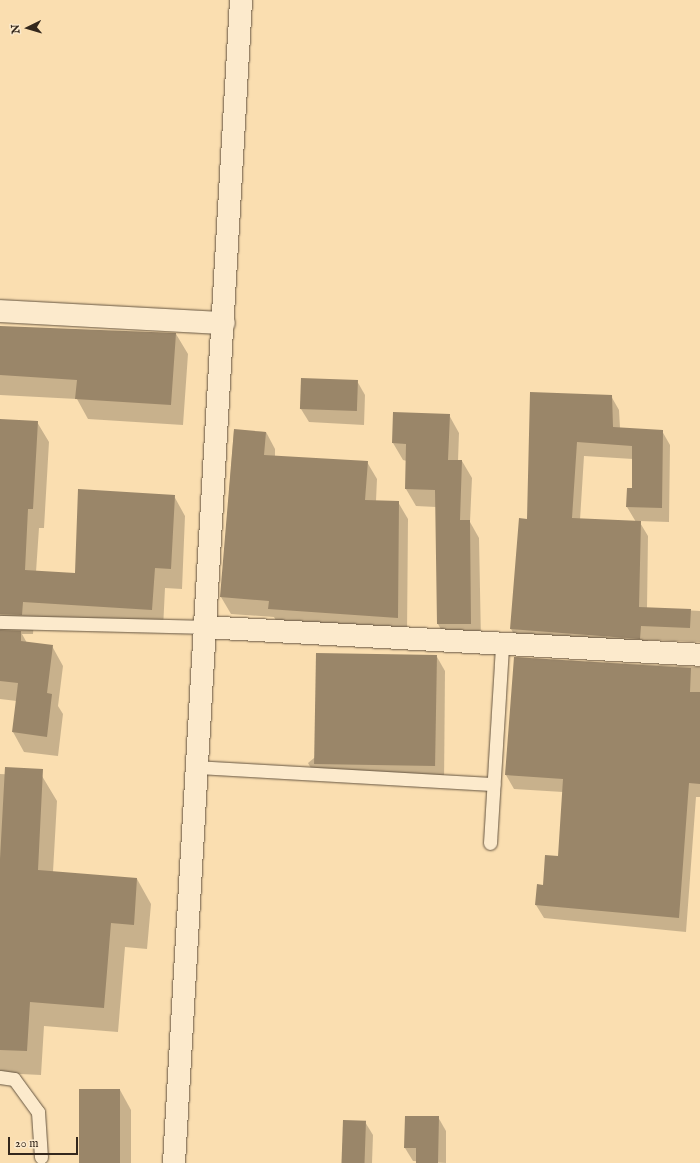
<!DOCTYPE html>
<html>
<head>
<meta charset="utf-8">
<style>
  body { margin:0 }
  #map { position:relative; width:700px; height:1163px; overflow:hidden; background:#fadeb0; font-family:"IM FELL English",serif }
  div>[style] { position:absolute }
  [style*='--x'] { left:calc(var(--x)*1px); top:calc(var(--y)*1px); width:calc(var(--w)*1px); rotate:calc(var(--a)*1deg) }
  .shadow>* { inset:0; background:#0003 }
  .building>* { inset:0; background:#9a8669; transform-origin:0 0 }
  .roads { filter:drop-shadow(0 0 1px #655541) drop-shadow(0 0 1px #655541) }
  .lane>* { height:13px; margin:-6.5px; padding:0 6.5px; transform-origin:6.5px; border-radius:6.5px; background:#fceacc }
  .street>* { height:22px; margin:-11px; padding:0 11px; transform-origin:11px; border-radius:11px; background:#fceacc }
  span { translate:-50% -50%; white-space:nowrap; text-align:center; line-height:1.15; -webkit-text-stroke:3px #fceacc; paint-order:stroke }
  .north { position:absolute; left:8px; top:8px; width:40px; height:40px; -webkit-text-stroke:3px #fceacc; paint-order:stroke; rotate:265deg; font-size:11px; font-weight:700; line-height:16px; text-align:center; color:#33271c }
  .north::after { content:''; display:block; margin:auto; width:14px; height:18px; background:#33271c; clip-path:polygon(50% 0,100% 100%,50% 72%,0 100%) }
  .scale { position:absolute; left:8px; top:1137px; width:70px; height:18px; box-sizing:border-box; border:2px solid #33271c; border-top:0; padding-left:5px; font-size:12px; line-height:14px; white-space:nowrap; color:#33271c; -webkit-text-stroke:3px #fceacc; paint-order:stroke }
</style>
</head>
<body>
<div id="map">
  <div class="shadow">
    <i style="clip-path:polygon(0 328px,176px 334px,188px 354px,183px 425px,88px 419px,77px 399px,0 395px)"></i>
    <i style="clip-path:polygon(357px 381px,365px 395px,364px 425px,309px 422px,301px 409px)"></i>
    <i style="clip-path:polygon(evenodd,531px 393px,611px 396px,619px 410px,620px 428px,662px 431px,670px 445px,669px 522px,639px 521px,648px 536px,647px 608px,700px 611px,700px 642px,648px 640px,647px 652px,519px 643px,511px 629px,528px 520px,531px 393px,584px 456px,633px 459px,632px 489px,627px 507px,636px 522px,580px 520px,584px 456px)"></i>
    <i style="clip-path:polygon(394px 413px,449px 415px,459px 433px,458px 461px,462px 461px,472px 478px,470px 522px,479px 538px,481px 641px,447px 641px,438px 624px,436px 507px,416px 506px,406px 489px,407px 461px,403px 460px,393px 443px)"></i>
    <i style="clip-path:polygon(37px 422px,49px 442px,44px 528px,39px 528px,36px 572px,75px 574px,174px 496px,185px 516px,182px 589px,165px 588px,163px 629px,34px 621px,33px 634px,22px 634px,27px 643px,52px 646px,63px 666px,58px 706px,63px 714px,58px 756px,24px 752px,13px 732px,17px 701px,0 699px,0 426px)"></i>
    <i style="clip-path:polygon(234px 430px,266px 432px,275px 449px,275px 457px,367px 462px,377px 479px,376px 501px,398px 502px,408px 519px,407px 635px,279px 626px,274px 617px,231px 614px,221px 597px)"></i>
    <i style="clip-path:polygon(437px 657px,445px 671px,444px 786px,316px 777px,308px 763px)"></i>
    <i style="clip-path:polygon(515px 658px,700px 667px,700px 797px,696px 797px,686px 932px,544px 918px,536px 905px,559px 857px,563px 792px,514px 789px,506px 775px)"></i>
    <i style="clip-path:polygon(0 774px,42px 776px,57px 801px,53px 872px,137px 879px,151px 904px,147px 949px,125px 947px,118px 1032px,44px 1026px,41px 1075px,0 1073px)"></i>
    <i style="clip-path:polygon(120px 1090px,131px 1110px,131px 1163px,80px 1163px)"></i>
    <i style="clip-path:polygon(438px 1117px,446px 1131px,446px 1163px,413px 1161px,405px 1148px)"></i>
    <i style="clip-path:polygon(344px 1121px,365px 1122px,373px 1135px,372px 1163px,342px 1163px)"></i>
  </div>
  <div class="building">
    <i style="clip-path:polygon(0 326px,176px 333px,171px 405px,75px 399px,77px 380px,0 375px)"></i>
    <i style="left:301px;top:378px;width:57px;height:31px;rotate:2deg"></i>
    <i style="clip-path:polygon(530px 392px,612px 395px,613px 427px,663px 430px,662px 508px,626px 507px,627px 488px,632px 488px,632px 446px,577px 442px,572px 518px,641px 521px,639px 607px,691px 609px,690px 628px,641px 626px,640px 639px,510px 629px,519px 518px,527px 519px)"></i>
    <i style="clip-path:polygon(393px 412px,450px 414px,448px 460px,462px 460px,460px 520px,470px 520px,471px 624px,437px 624px,435px 490px,405px 489px,406px 444px,392px 443px)"></i>
    <i style="clip-path:polygon(0 419px,38px 421px,33px 509px,28px 509px,25px 570px,75px 573px,78px 489px,175px 495px,171px 569px,155px 568px,152px 610px,23px 602px,22px 615px,0 614px)"></i>
    <i style="clip-path:polygon(234px 429px,266px 432px,264px 455px,368px 461px,365px 500px,399px 501px,398px 618px,268px 609px,269px 601px,220px 597px)"></i>
    <i style="clip-path:polygon(0 630px,21px 631px,21px 641px,53px 645px,47px 693px,52px 694px,47px 737px,12px 732px,18px 683px,0 681px)"></i>
    <i style="left:316px;top:653px;width:121px;height:111px;rotate:1deg"></i>
    <i style="clip-path:polygon(514px 657px,691px 668px,690px 692px,700px 692px,700px 784px,689px 783px,679px 918px,535px 905px,537px 884px,543px 885px,545px 855px,558px 856px,563px 779px,505px 775px)"></i>
    <i style="clip-path:polygon(5px 767px,43px 769px,38px 870px,137px 878px,134px 925px,111px 923px,104px 1008px,30px 1002px,27px 1051px,0 1050px,0 859px)"></i>
    <i style="left:79px;top:1089px;width:41px;height:74px"></i>
    <i style="clip-path:polygon(405px 1116px,439px 1116px,438px 1163px,416px 1163px,416px 1148px,404px 1148px)"></i>
    <i style="left:343px;top:1120px;width:23px;height:43px;rotate:2deg"></i>
  </div>
  <div class="roads">
    <div class="lane">
      <i style="--x:0;--y:622;--w:203;--a:1.4"></i>
      <i style="--x:196;--y:767;--w:298;--a:3.3"></i>
      <i style="--x:490;--y:843;--w:198;--a:-86.5"></i>
      <i style="--x:0;--y:1077;--w:14;--a:8"></i>
      <i style="--x:14;--y:1079;--w:41;--a:54"></i>
      <i style="--x:38;--y:1112;--w:45;--a:86.2"></i>
    </div>
    <div class="street">
      <i style="--x:0;--y:311;--w:224;--a:3.1"></i>
      <i style="--x:203;--y:627;--w:498;--a:3.2"></i>
      <i style="--x:174;--y:1163;--w:1165;--a:-86.7"></i>
    </div>
  </div>
  <div class="north">N</div>
  <div class="scale">20 m</div>
</div>
</body>
</html>
